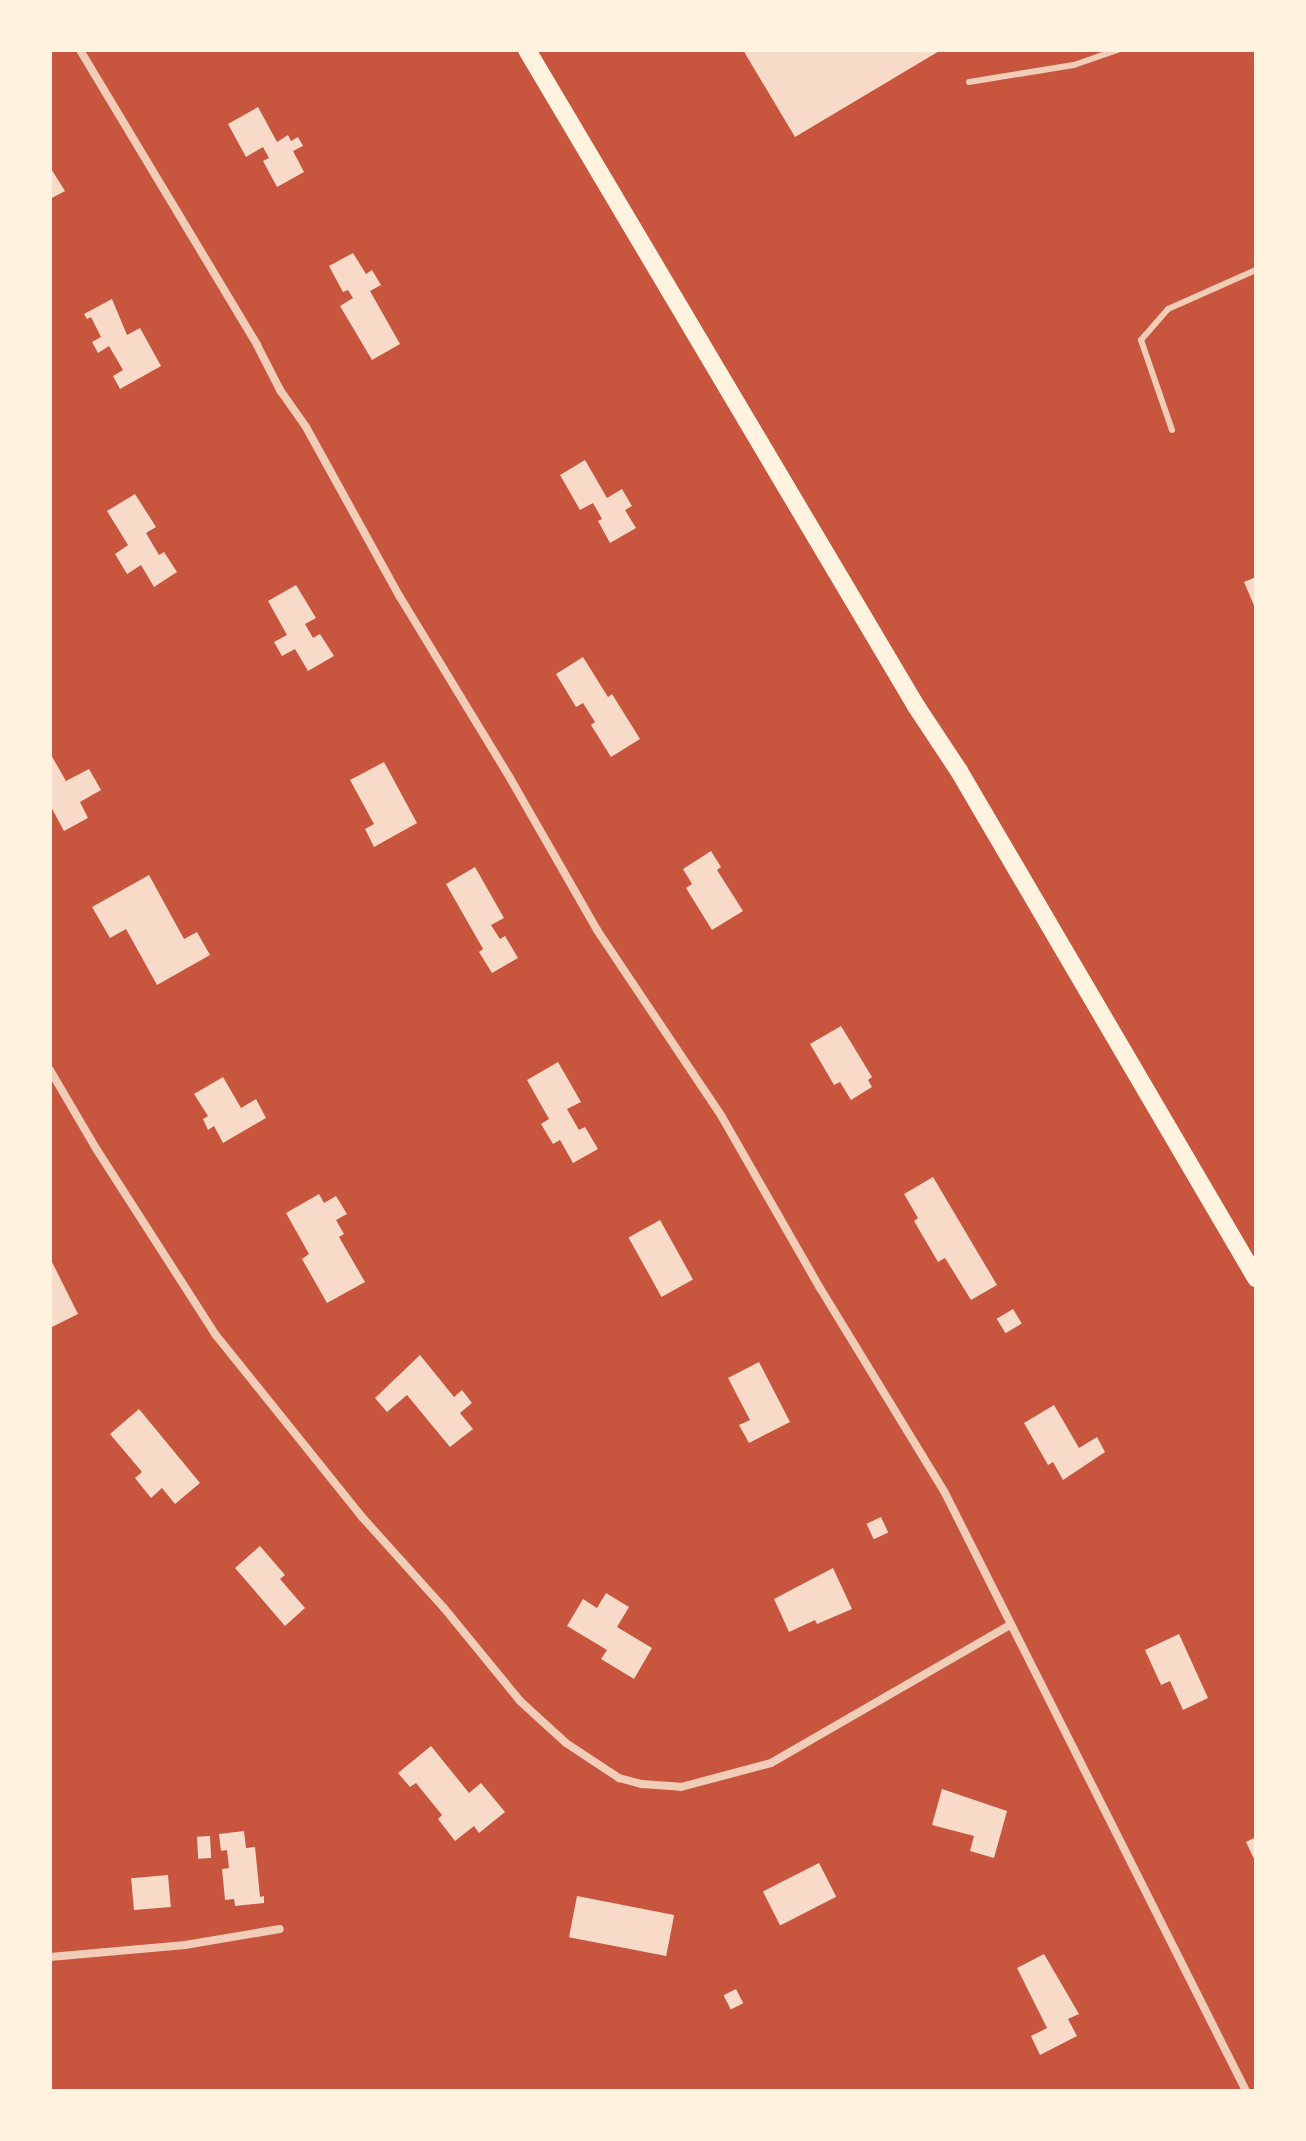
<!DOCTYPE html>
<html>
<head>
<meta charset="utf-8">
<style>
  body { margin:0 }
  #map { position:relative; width:1306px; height:2141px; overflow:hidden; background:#c8553d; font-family:"Alegreya Sans",sans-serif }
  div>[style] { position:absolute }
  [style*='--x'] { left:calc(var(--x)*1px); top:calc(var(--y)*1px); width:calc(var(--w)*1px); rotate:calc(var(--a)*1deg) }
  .building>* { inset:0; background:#f7dbc8; transform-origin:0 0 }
  .service>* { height:6px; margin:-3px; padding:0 3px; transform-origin:3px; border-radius:3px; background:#f1ccb7 }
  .minor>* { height:8px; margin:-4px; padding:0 4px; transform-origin:4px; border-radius:4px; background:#f1ccb7 }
  .primary>* { height:18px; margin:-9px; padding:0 9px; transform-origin:9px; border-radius:9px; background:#fff3e0 }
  span { translate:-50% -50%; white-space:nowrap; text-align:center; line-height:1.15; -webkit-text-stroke:6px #fff3e0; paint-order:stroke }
  .frame { position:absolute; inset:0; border:52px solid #fff3e0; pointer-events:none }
</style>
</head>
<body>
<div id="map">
  <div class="building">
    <i style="clip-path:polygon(743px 50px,941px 50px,795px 137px)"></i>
    <i style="clip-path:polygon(258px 107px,277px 142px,288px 135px,291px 141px,298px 137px,303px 146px,293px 151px,304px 172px,277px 187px,263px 161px,269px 158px,263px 147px,246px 157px,228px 124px)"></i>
    <i style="clip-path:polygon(50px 167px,65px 191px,50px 199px)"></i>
    <i style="clip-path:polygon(353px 253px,366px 274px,372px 270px,381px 285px,370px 291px,400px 344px,372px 360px,340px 306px,353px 298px,348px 290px,343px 292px,329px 266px)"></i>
    <i style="clip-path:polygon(112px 299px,127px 335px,140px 328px,161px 366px,120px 389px,113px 376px,123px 370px,109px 346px,98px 353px,92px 342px,101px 337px,91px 317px,87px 319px,84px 314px)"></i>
    <i style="clip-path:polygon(585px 460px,607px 498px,622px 489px,632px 506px,625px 510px,636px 528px,610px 543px,598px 521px,602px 519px,593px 503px,580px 510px,560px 475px)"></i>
    <i style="clip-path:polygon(135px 494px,156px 527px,146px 533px,159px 555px,164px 552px,177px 572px,154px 587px,141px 565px,127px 574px,115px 554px,128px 545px,107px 511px)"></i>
    <i style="clip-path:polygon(1256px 577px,1256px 610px,1244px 582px)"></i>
    <i style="clip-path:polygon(296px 585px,316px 618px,305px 624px,313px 638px,320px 634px,334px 656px,308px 671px,295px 649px,282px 656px,274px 642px,287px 635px,268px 601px)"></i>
    <i style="clip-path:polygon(583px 657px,608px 697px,612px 694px,640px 739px,611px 757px,591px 725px,595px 722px,583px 703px,576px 707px,556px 674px)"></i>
    <i style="clip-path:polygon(50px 753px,66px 781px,89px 769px,101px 790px,80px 802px,88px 818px,64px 831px,50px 805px)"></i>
    <i style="clip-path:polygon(384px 762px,417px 823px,374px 847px,365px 829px,374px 824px,350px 780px)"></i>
    <i style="clip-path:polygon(711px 851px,721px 867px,717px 870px,743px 911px,712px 930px,686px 888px,692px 884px,683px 869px)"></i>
    <i style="clip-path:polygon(475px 867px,504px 918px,491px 925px,500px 939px,505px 936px,518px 958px,492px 973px,479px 952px,483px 949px,446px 884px)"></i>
    <i style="clip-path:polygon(149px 875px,184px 939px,197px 932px,210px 955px,157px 985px,126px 929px,110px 938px,92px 907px)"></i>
    <i style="clip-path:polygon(841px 1026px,872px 1077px,868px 1080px,872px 1087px,851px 1100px,840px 1082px,834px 1085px,810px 1044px)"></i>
    <i style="clip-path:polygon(558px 1062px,581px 1102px,567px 1109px,579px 1130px,585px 1127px,598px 1149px,573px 1163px,560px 1140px,553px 1144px,541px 1124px,549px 1119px,527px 1080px)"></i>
    <i style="clip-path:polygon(223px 1077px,241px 1108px,256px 1099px,266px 1118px,223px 1143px,214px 1126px,208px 1130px,203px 1119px,208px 1116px,194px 1094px)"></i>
    <i style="clip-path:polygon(933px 1177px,997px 1285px,971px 1300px,945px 1258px,938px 1262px,914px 1221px,918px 1218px,904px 1194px)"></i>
    <i style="clip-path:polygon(319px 1194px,324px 1203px,336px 1196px,347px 1214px,336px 1220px,344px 1234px,339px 1237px,365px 1282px,327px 1303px,302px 1259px,309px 1254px,286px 1213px)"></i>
    <i style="left:660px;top:1220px;width:68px;height:36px;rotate:61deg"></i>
    <i style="clip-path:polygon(50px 1258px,78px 1314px,50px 1328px)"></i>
    <i style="left:1013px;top:1309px;width:17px;height:19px;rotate:59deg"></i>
    <i style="clip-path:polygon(420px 1355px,454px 1397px,462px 1390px,472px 1403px,460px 1413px,473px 1429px,450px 1447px,407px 1395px,387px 1412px,375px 1398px)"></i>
    <i style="clip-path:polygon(759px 1362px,790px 1422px,749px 1443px,739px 1425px,750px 1420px,728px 1378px)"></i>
    <i style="clip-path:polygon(1054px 1405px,1079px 1448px,1097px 1437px,1105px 1452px,1063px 1480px,1053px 1462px,1048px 1465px,1024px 1423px)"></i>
    <i style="clip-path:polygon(139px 1409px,200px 1483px,175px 1504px,162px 1488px,151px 1498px,135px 1478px,142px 1472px,110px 1434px)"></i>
    <i style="left:881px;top:1517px;width:17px;height:16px;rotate:65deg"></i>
    <i style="clip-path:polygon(260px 1546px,285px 1575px,280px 1579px,305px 1608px,285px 1626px,235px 1568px)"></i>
    <i style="clip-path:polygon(833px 1568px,852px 1609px,817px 1624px,815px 1620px,789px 1632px,774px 1599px)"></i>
    <i style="clip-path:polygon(606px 1593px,629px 1607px,617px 1627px,652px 1648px,634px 1679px,601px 1659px,607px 1650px,567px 1626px,583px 1599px,597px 1608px)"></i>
    <i style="clip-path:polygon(1179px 1634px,1208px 1698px,1183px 1710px,1170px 1681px,1161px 1685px,1145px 1650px)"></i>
    <i style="clip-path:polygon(431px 1746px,469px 1793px,481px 1783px,505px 1812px,479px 1833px,474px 1826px,455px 1841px,438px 1819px,442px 1815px,416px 1783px,410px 1787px,398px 1773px)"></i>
    <i style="clip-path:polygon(942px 1789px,1007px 1811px,994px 1858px,970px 1851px,974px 1836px,932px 1825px)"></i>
    <i style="clip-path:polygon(244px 1831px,246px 1848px,255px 1847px,260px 1897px,264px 1896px,264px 1903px,235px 1906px,234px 1899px,225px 1900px,222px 1869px,229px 1868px,227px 1850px,221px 1851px,219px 1834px)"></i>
    <i style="left:210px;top:1836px;width:22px;height:13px;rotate:87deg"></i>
    <i style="clip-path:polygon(1256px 1837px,1256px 1863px,1246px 1842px)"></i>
    <i style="left:819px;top:1863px;width:38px;height:63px;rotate:63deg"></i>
    <i style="left:168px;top:1875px;width:32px;height:37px;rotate:85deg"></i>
    <i style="left:577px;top:1896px;width:99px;height:42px;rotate:11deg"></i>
    <i style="clip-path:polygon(1044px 1954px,1079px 2014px,1068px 2019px,1077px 2036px,1040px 2055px,1031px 2036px,1047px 2028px,1017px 1968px)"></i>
    <i style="left:736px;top:1989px;width:16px;height:14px;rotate:63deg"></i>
  </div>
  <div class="service">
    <i style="--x:969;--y:82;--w:106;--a:-9.2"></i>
    <i style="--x:1074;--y:65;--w:46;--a:-19.2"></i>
    <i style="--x:1172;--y:430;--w:95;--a:-109"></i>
    <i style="--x:1141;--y:340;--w:41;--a:-48.9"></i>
    <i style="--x:1168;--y:309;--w:96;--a:-23.9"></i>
  </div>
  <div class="minor">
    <i style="--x:80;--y:50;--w:344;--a:59"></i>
    <i style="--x:257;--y:345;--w:51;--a:62.9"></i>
    <i style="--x:280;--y:390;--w:45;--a:54.9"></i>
    <i style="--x:306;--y:427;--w:194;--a:61.1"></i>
    <i style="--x:400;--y:597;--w:212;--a:58.7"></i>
    <i style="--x:510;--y:778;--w:175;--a:60.2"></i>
    <i style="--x:597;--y:930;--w:225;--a:56.2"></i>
    <i style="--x:722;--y:1117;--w:197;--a:60.2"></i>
    <i style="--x:820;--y:1288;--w:240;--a:58.6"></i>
    <i style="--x:945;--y:1493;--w:669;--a:63.28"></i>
    <i style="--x:50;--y:1070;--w:93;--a:59.6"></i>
    <i style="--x:97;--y:1150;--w:219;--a:57.3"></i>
    <i style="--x:215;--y:1334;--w:235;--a:51.2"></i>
    <i style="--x:362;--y:1517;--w:122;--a:48"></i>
    <i style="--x:444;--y:1608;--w:120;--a:50.7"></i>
    <i style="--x:520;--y:1701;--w:62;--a:42.4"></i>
    <i style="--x:566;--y:1743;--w:64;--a:33.4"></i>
    <i style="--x:619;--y:1778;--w:24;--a:15"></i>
    <i style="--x:642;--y:1784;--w:39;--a:4"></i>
    <i style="--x:681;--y:1787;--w:93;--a:-14.9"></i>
    <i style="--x:771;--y:1763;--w:276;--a:-30"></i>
    <i style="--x:50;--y:1957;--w:136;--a:-5.1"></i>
    <i style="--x:185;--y:1945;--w:96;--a:-9.6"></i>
  </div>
  <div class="primary">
    <i style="--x:527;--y:50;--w:763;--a:59.33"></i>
    <i style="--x:916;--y:706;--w:78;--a:56.5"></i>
    <i style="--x:959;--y:771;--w:588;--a:59.64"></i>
  </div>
  <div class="frame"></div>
</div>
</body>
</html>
